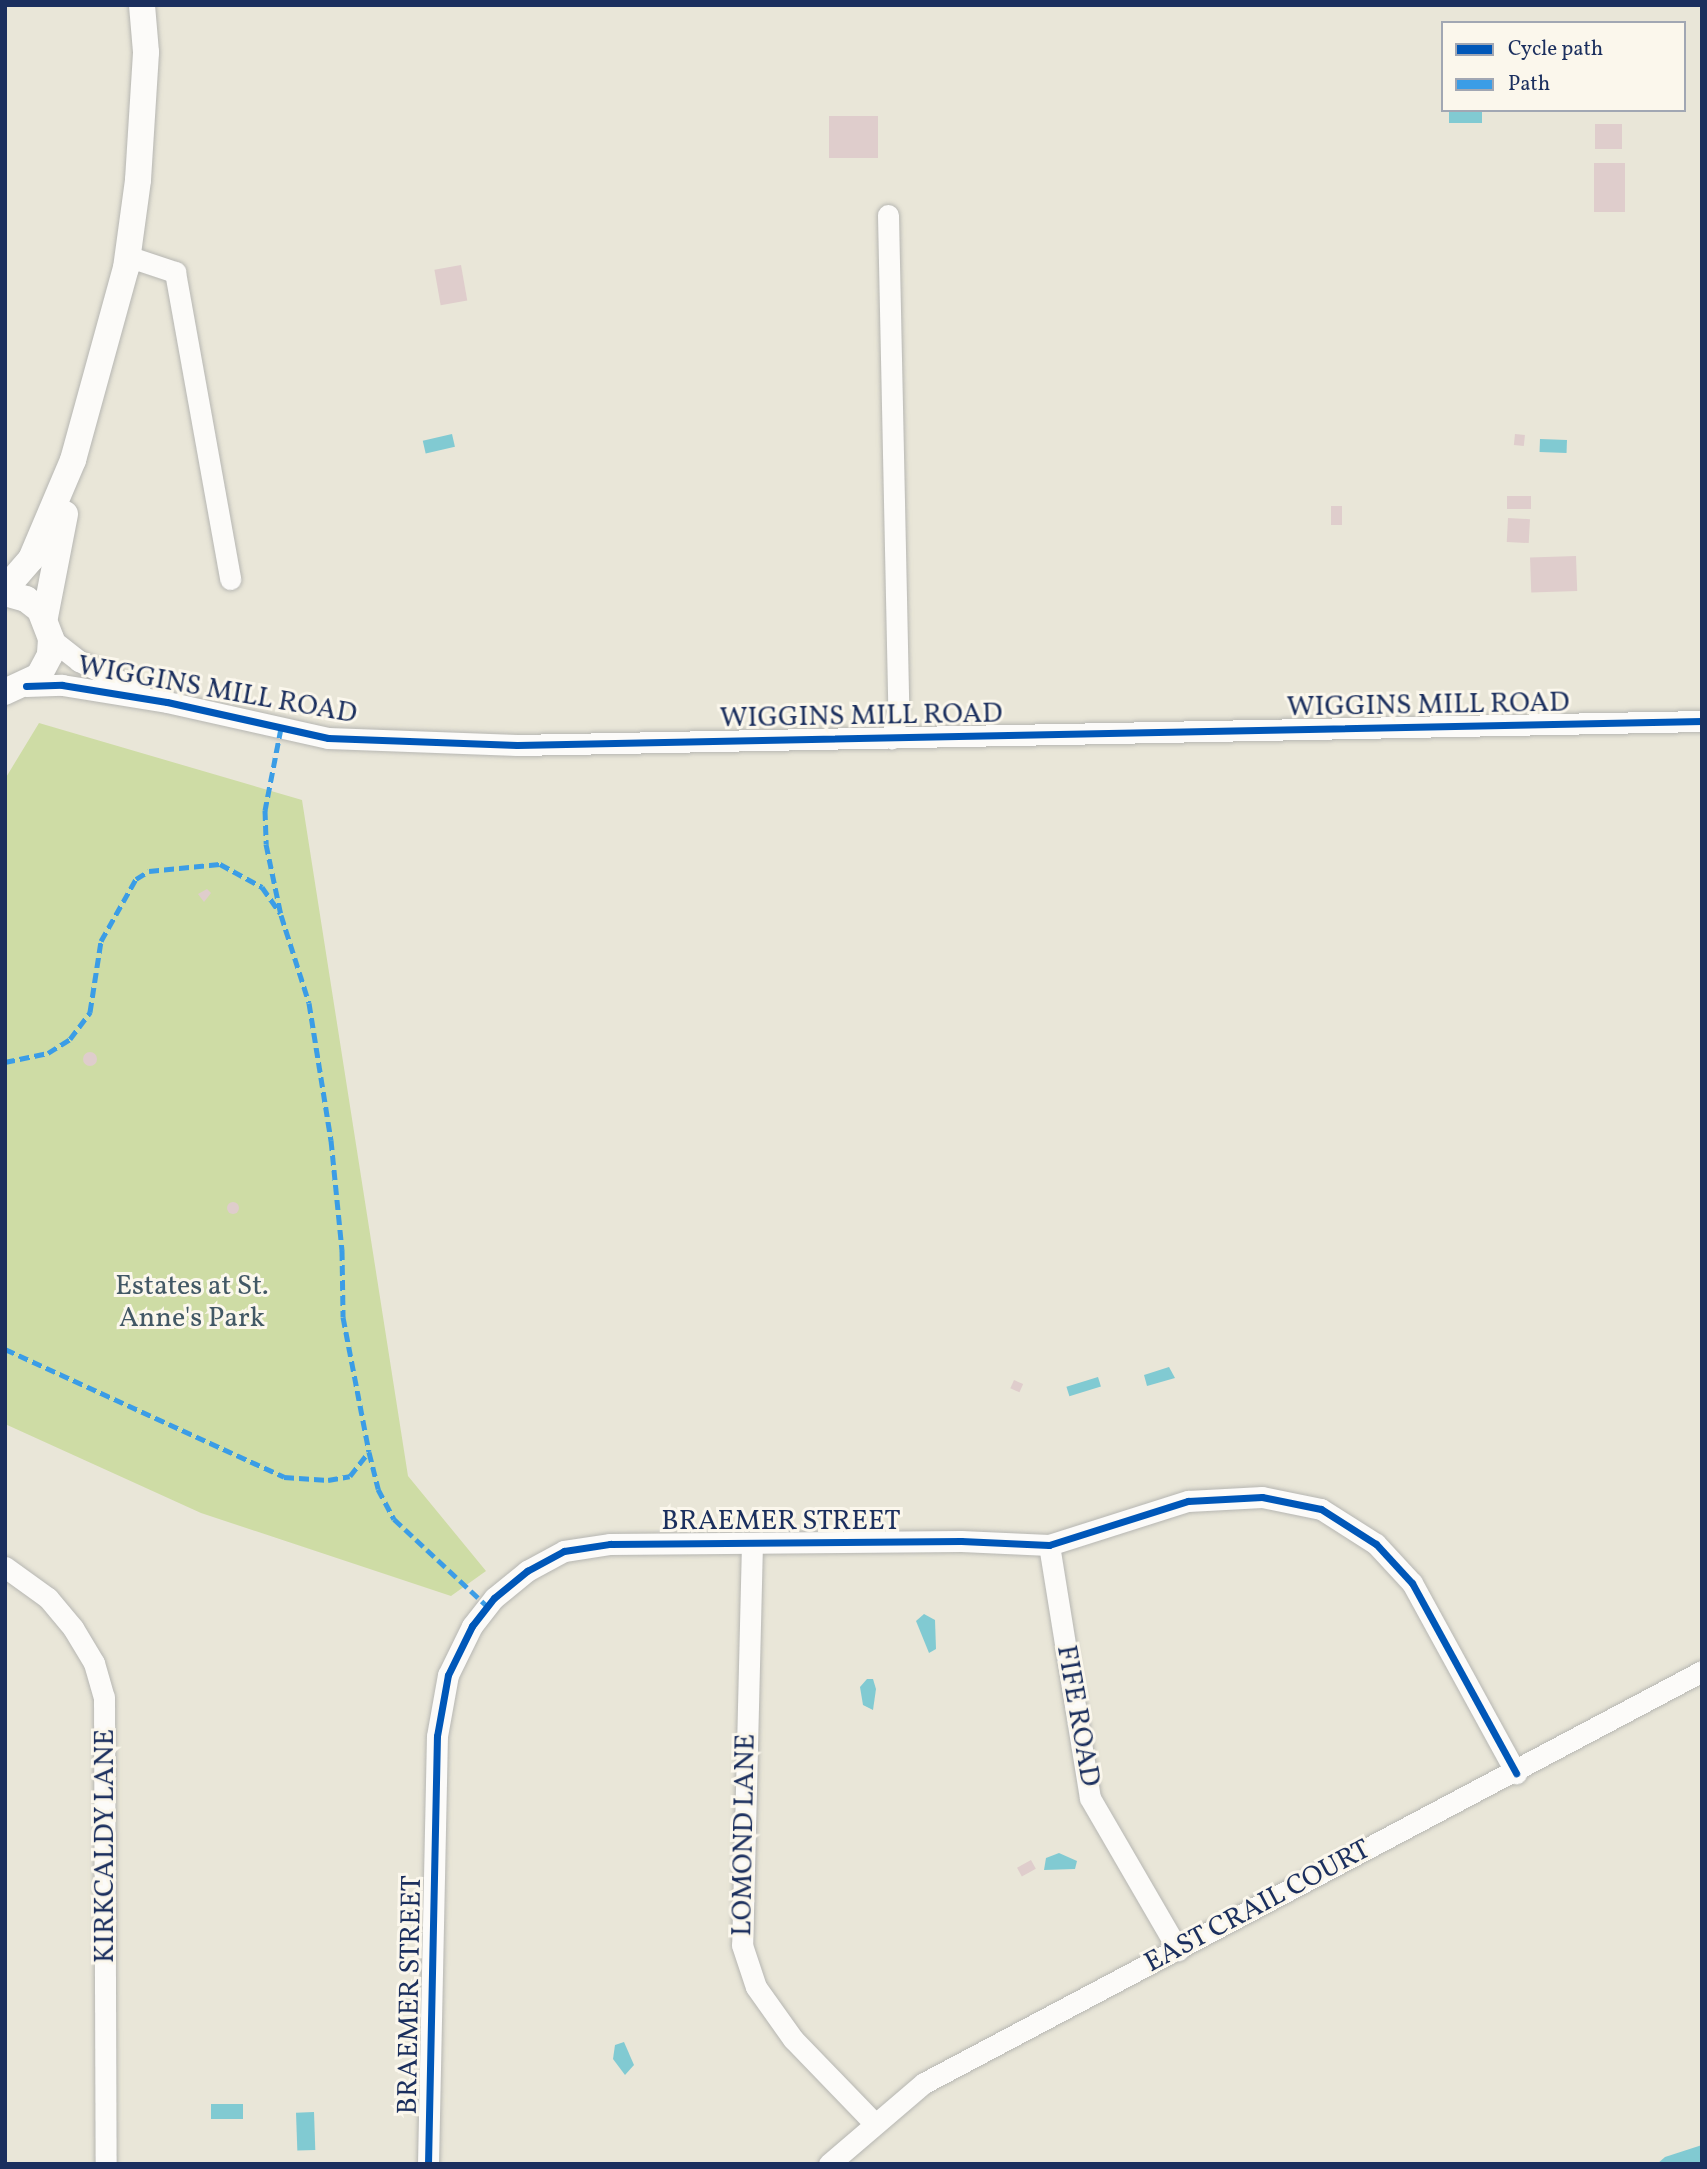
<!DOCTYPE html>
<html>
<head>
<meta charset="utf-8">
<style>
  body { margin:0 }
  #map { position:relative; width:1707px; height:2169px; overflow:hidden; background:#e9e6d8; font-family:Vollkorn,serif }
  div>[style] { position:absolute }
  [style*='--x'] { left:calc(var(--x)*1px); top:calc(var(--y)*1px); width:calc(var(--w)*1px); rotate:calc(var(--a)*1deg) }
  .green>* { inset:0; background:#cedca5 }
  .water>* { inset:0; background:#81cad2; transform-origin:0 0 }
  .building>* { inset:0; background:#dfcdcc; transform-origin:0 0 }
  .round { border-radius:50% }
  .roads { filter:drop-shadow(0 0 2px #b6b6b2) drop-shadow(0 0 2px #b6b6b2) }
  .minor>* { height:21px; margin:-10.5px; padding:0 10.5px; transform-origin:10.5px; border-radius:10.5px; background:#fcfbf9 }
  .major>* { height:26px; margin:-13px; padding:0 13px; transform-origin:13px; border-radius:13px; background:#fcfbf9 }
  .quiet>* { height:5px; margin-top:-2.5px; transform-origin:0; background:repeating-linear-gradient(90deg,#3b9de6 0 10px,transparent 0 15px) }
  .cycleway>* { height:7px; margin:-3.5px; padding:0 3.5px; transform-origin:3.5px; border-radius:3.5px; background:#0057b8 }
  span { translate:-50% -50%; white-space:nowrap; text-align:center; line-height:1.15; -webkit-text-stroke:6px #fbf7ec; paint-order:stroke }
  .street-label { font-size:28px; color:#1b2f5e }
  .park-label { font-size:28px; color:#425865 }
  .frame { position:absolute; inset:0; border:7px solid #1b2f5e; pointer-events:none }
  .legend { position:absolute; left:1441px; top:21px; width:245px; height:91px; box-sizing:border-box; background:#fbf7ec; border:2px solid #a1a7b3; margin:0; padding:9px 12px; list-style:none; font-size:21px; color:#1b2f5e }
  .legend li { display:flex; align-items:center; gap:14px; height:35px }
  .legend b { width:35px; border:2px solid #a1a7b3 }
</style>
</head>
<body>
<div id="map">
  <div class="green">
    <i style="clip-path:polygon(39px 723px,302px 800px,408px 1476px,486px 1571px,451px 1596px,201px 1513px,5px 1424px,5px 779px)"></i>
  </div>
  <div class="water">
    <i style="left:1449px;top:110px;width:33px;height:13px"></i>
    <i style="left:452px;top:434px;width:13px;height:30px;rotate:77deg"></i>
    <i style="left:1540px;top:439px;width:27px;height:13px;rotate:2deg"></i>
    <i style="clip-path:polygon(1169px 1367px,1175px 1378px,1147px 1386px,1144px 1375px)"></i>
    <i style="left:1098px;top:1377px;width:10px;height:33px;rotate:73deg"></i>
    <i style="clip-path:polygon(924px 1614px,935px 1620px,936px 1649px,929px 1653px,916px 1621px)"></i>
    <i style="clip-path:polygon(867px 1679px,873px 1679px,876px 1689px,873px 1710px,863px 1705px,860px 1687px)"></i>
    <i style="clip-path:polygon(1059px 1853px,1077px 1861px,1075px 1869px,1044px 1870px,1046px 1858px)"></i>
    <i style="clip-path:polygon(624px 2042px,634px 2065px,625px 2075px,613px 2059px,615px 2045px)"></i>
    <i style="left:211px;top:2104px;width:32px;height:15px"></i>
    <i style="left:314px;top:2112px;width:38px;height:18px;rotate:88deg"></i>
    <i style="clip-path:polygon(1702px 2145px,1702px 2164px,1657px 2164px,1665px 2157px)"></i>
  </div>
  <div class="building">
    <i style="left:829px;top:116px;width:49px;height:42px"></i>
    <i style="left:1595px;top:124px;width:27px;height:25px"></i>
    <i style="left:1594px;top:163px;width:31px;height:49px"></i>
    <i style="left:461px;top:265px;width:36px;height:27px;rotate:80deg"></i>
    <i style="left:1515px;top:434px;width:10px;height:11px;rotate:6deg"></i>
    <i style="left:1507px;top:496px;width:24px;height:13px"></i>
    <i style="left:1331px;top:506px;width:11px;height:19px"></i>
    <i style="left:1508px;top:518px;width:22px;height:24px;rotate:3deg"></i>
    <i style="left:1576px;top:556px;width:35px;height:46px;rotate:88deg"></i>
    <i style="clip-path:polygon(207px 889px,211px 893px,204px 902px,198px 894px)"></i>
    <i class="round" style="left:83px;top:1052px;width:14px;height:14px"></i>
    <i class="round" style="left:227px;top:1202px;width:12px;height:12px"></i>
    <i style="left:1014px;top:1380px;width:10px;height:9px;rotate:24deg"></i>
    <i style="left:1031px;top:1860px;width:10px;height:16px;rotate:61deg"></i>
  </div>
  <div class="roads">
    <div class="minor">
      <i style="--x:888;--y:215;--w:492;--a:88.8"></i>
      <i style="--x:898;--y:707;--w:32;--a:101"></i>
      <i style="--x:127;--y:256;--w:51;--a:18.4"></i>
      <i style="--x:175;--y:272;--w:312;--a:79.8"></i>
      <i style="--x:51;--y:639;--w:36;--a:38"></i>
      <i style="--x:79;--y:661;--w:67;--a:25.8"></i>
      <i style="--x:26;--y:686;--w:36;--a:-2"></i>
      <i style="--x:62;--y:685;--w:106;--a:9.2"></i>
      <i style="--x:167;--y:702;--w:165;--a:12.6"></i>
      <i style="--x:328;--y:738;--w:189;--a:2.1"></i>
      <i style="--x:517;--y:745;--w:1185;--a:-1.16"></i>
      <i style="--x:752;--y:1543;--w:402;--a:91.4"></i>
      <i style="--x:742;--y:1945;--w:44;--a:71.6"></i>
      <i style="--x:756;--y:1987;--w:64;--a:54.6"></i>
      <i style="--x:793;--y:2039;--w:117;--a:46"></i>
      <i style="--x:1049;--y:1545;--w:256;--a:80.8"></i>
      <i style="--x:1090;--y:1798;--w:176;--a:59.9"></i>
      <i style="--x:5;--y:1567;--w:53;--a:35.8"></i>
      <i style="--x:48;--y:1598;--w:39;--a:50"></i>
      <i style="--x:73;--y:1628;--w:41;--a:59"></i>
      <i style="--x:94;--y:1663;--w:35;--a:74"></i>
      <i style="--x:104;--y:1697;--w:467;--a:89.8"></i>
      <i style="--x:428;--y:2164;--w:428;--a:-88.8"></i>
      <i style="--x:437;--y:1736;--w:62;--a:-79.8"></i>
      <i style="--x:448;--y:1675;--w:55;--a:-63.9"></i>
      <i style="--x:472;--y:1626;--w:36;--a:-52"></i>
      <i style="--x:494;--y:1598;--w:43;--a:-39.3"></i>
      <i style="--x:527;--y:1571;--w:42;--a:-28.4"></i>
      <i style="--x:564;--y:1551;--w:47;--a:-8.7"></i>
      <i style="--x:610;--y:1544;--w:351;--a:-0.5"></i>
      <i style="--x:961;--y:1541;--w:88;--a:2.6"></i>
      <i style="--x:1049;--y:1545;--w:146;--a:-17.6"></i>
      <i style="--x:1188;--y:1501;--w:74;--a:-3.1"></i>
      <i style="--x:1262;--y:1497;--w:60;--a:11.5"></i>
      <i style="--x:1321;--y:1509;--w:65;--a:32.5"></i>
      <i style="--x:1376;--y:1544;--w:53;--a:47.3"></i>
      <i style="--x:1412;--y:1583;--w:217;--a:61.3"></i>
      <i style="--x:829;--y:2164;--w:125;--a:-40.5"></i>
      <i style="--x:924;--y:2083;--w:880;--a:-27.9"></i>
    </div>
    <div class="major">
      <i style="--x:5;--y:589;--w:40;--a:-49"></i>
      <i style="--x:31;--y:559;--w:108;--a:-67"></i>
      <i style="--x:73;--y:460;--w:199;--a:-74.6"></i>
      <i style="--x:126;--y:268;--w:89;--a:-82.2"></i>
      <i style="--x:138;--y:180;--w:128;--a:-86.4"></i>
      <i style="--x:146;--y:52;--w:47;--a:-94.9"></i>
      <i style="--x:5;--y:593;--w:22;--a:16"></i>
      <i style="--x:26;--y:599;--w:18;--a:38"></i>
      <i style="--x:40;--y:610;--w:31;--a:69"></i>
      <i style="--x:51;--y:639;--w:16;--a:94"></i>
      <i style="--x:50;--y:655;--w:24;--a:118"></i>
      <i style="--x:39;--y:676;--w:38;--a:155"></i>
      <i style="--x:45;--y:617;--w:105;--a:-79"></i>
    </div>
  </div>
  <div class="quiet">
    <i style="--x:281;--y:728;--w:84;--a:101"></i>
    <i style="--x:265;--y:810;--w:34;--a:88"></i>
    <i style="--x:266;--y:844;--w:73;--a:78.1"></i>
    <i style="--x:281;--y:915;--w:92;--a:72.3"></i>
    <i style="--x:309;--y:1003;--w:139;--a:80.9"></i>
    <i style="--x:331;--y:1140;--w:111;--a:84.3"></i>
    <i style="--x:342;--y:1250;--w:67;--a:89.1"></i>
    <i style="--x:343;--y:1317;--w:137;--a:79.1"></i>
    <i style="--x:369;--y:1452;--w:38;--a:76"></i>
    <i style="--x:378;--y:1489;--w:34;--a:62"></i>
    <i style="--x:394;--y:1519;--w:127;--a:43.1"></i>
    <i style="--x:5;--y:1062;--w:44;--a:-11.8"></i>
    <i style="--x:48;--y:1053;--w:26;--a:-32"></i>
    <i style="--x:70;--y:1039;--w:34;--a:-53"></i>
    <i style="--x:90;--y:1012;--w:72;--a:-81.2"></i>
    <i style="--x:101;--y:941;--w:71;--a:-60.6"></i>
    <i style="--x:136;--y:879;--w:15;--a:-32"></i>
    <i style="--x:149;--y:871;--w:71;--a:-5.6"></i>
    <i style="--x:220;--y:864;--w:48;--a:28.7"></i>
    <i style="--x:262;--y:887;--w:32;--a:55"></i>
    <i style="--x:5;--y:1349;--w:307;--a:24.6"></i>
    <i style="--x:284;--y:1477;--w:44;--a:3.9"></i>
    <i style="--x:328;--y:1480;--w:22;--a:-10"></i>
    <i style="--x:350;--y:1476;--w:31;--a:-52"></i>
  </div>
  <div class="cycleway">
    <i style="--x:26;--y:686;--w:36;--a:-2"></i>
    <i style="--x:62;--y:685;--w:106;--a:9.2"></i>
    <i style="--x:167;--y:702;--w:165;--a:12.6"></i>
    <i style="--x:328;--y:738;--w:189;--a:2.1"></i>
    <i style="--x:517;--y:745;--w:1185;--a:-1.16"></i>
    <i style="--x:428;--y:2164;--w:428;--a:-88.8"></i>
    <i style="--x:437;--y:1736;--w:62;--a:-79.8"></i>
    <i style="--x:448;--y:1675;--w:55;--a:-63.9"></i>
    <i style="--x:472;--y:1626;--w:36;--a:-52"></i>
    <i style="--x:494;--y:1598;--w:43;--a:-39.3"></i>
    <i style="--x:527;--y:1571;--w:42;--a:-28.4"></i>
    <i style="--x:564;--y:1551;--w:47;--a:-8.7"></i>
    <i style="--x:610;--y:1544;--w:351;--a:-0.5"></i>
    <i style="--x:961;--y:1541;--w:88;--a:2.6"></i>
    <i style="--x:1049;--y:1545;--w:146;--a:-17.6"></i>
    <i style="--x:1188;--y:1501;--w:74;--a:-3.1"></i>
    <i style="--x:1262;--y:1497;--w:60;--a:11.5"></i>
    <i style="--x:1321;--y:1509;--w:65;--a:32.5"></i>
    <i style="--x:1376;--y:1544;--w:53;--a:47.3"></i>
    <i style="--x:1412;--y:1583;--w:217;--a:61.3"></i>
  </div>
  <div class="street-label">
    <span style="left:217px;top:691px;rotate:10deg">WIGGINS MILL ROAD</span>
    <span style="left:1428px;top:706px;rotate:-1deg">WIGGINS MILL ROAD</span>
    <span style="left:861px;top:717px;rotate:-1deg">WIGGINS MILL ROAD</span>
    <span style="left:781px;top:1522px">BRAEMER STREET</span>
    <span style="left:1077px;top:1716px;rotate:80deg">FIFE ROAD</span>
    <span style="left:745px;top:1835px;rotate:-89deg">LOMOND LANE</span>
    <span style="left:106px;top:1846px;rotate:-90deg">KIRKCALDY LANE</span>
    <span style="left:1258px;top:1907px;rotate:-28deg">EAST CRAIL COURT</span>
    <span style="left:411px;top:1995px;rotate:-89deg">BRAEMER STREET</span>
  </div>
  <div class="park-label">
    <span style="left:192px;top:1303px">Estates at St.<br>Anne's Park</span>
  </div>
  <div class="frame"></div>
  <ul class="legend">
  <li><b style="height:9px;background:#0057b8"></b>Cycle path</li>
  <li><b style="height:9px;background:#3b9de6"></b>Path</li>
  </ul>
</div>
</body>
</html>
